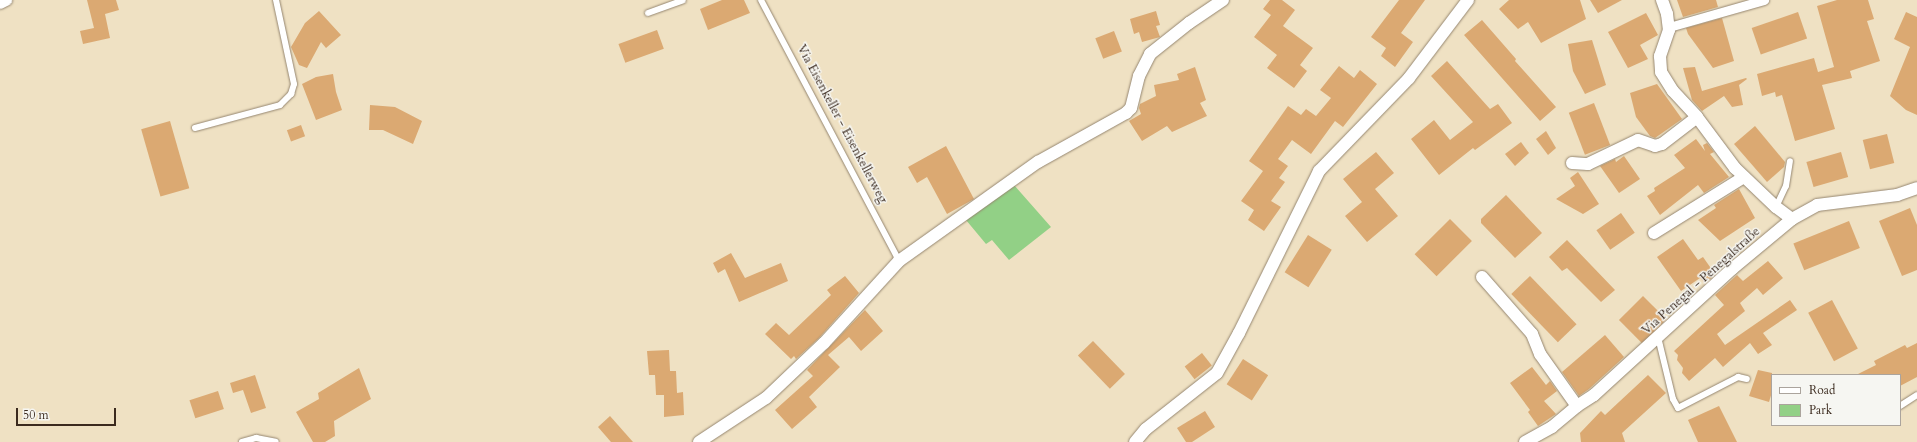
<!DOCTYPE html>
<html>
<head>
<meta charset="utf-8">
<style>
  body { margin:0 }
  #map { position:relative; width:1917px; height:442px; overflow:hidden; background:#efe1c3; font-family:Cardo,serif }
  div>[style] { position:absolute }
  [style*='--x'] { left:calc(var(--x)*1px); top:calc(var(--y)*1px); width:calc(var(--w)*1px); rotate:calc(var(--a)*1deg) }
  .green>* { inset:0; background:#92d086 }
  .building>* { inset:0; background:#dba972; transform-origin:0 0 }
  .roads { filter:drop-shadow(0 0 1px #958670) drop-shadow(0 0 1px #958670) }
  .service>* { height:6px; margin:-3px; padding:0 3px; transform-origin:3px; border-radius:3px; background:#fff }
  .pedestrian>* { height:9px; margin:-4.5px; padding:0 4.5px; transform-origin:4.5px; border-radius:4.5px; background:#fff }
  .minor>* { height:12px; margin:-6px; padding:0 6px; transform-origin:6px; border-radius:6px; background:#fff }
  span { translate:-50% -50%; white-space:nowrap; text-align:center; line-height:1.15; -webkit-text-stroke:3px #f6f6f2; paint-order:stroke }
  .street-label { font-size:13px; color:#3b2a1e }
  .legend { position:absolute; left:1771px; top:374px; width:130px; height:52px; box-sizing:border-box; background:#f6f6f2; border:1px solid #aba49d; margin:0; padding:5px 7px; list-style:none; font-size:12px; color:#3b2a1e }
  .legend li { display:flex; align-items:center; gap:8px; height:20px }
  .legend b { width:20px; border:1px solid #aba49d }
  .scale { position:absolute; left:16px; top:408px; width:100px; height:18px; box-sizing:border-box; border:2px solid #3b2a1e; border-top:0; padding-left:5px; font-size:12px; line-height:14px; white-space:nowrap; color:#3b2a1e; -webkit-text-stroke:3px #f6f6f2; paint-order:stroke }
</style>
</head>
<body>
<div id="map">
  <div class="green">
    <i style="clip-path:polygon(1014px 185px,1051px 227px,1009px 260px,992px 240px,986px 244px,966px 220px)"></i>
  </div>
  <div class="building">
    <i style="clip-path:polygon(87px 0,116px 0,119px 10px,105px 14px,110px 38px,83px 44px,80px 31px,94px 28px)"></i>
    <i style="clip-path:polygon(722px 0,744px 0,750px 13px,708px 30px,700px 9px)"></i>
    <i style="clip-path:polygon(1270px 0,1282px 0,1295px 10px,1283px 26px,1313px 48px,1300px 65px,1307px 71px,1294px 88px,1267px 68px,1277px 55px,1254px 37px,1271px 15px,1263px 9px)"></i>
    <i style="clip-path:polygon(1399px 0,1425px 0,1401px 33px,1413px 42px,1395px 67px,1381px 56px,1386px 48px,1371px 37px)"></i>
    <i style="clip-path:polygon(1509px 0,1580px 0,1586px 19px,1541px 43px,1528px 22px,1518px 29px,1499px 9px)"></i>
    <i style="clip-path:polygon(1590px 0,1622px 0,1598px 13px)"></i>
    <i style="clip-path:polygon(1677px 0,1716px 0,1718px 7px,1683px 17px)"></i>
    <i style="clip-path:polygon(1837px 0,1868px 0,1874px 19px,1867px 21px,1880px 61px,1850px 71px,1852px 78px,1822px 85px,1835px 129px,1795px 141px,1782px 95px,1776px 97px,1775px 92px,1762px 96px,1757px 74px,1814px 58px,1818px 72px,1834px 67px,1817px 6px)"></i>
    <i style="clip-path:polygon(319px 11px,341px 35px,326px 48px,321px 42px,307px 68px,299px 65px,291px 47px,305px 23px)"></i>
    <i style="clip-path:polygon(1156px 11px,1160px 25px,1156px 26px,1160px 37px,1142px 42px,1139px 32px,1134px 34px,1130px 19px)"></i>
    <i style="left:1798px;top:12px;width:28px;height:49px;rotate:71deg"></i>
    <i style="clip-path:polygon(1906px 12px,1917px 17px,1917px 115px,1906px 110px,1890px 96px,1910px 47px,1894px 39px)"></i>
    <i style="clip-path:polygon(1646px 13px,1658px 35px,1640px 45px,1648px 59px,1628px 68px,1608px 32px)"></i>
    <i style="clip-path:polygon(1722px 18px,1734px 61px,1713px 68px,1688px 34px,1686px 28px)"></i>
    <i style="clip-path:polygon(1482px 20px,1516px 59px,1515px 61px,1556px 107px,1540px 121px,1464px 35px)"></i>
    <i style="left:657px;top:30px;width:20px;height:41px;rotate:70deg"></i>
    <i style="left:1114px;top:31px;width:22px;height:20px;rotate:69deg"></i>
    <i style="clip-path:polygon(1592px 40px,1606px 85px,1585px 94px,1573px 71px,1568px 44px)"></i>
    <i style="clip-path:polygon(1447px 61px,1490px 109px,1498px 104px,1512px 123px,1475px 150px,1473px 148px,1439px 175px,1411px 139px,1434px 120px,1450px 140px,1473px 122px,1431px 76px)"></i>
    <i style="clip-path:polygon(1339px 66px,1354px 78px,1360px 70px,1377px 84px,1343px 127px,1335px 121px,1311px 154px,1292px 140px,1278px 159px,1288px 166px,1279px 178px,1285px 182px,1271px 201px,1281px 207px,1264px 231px,1248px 220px,1254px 210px,1241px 201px,1263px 171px,1249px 161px,1288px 106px,1301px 115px,1306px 109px,1316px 116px,1331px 98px,1320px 90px)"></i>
    <i style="clip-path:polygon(1195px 67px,1206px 100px,1200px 103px,1207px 116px,1172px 132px,1167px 126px,1142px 141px,1129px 121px,1141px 114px,1139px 108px,1140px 104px,1156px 96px,1154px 85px,1179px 80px,1177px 74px)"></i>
    <i style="clip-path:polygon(1695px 67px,1702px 91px,1746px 78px,1747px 79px,1739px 85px,1743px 105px,1732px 107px,1724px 96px,1702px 111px,1692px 100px,1683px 68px)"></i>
    <i style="clip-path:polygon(333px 74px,336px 92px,342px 110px,316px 120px,302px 84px,316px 77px)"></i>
    <i style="clip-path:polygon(1657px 84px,1682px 119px,1655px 138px,1650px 136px,1636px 117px,1630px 93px)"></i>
    <i style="left:1594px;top:103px;width:45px;height:27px;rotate:69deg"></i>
    <i style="clip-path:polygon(370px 105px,395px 107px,422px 121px,413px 144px,383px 130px,369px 130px)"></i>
    <i style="left:170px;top:121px;width:70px;height:30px;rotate:74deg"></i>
    <i style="left:301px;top:125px;width:12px;height:15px;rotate:70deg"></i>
    <i style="clip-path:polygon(1755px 126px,1785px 162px,1784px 167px,1767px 182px,1734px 144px)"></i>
    <i style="clip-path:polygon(1546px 131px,1556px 148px,1548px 155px,1536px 139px)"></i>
    <i style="left:1887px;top:134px;width:30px;height:25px;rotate:76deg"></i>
    <i style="clip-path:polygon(1696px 139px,1705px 151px,1703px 145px,1707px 143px,1714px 152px,1710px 154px,1729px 177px,1704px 193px,1698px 185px,1660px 215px,1647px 196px,1655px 191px,1654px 188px,1685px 168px,1674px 155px)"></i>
    <i style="clip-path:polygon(1521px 142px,1529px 153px,1515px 166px,1505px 154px)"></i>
    <i style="clip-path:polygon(946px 146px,974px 199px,947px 214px,927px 177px,917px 183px,908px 167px)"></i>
    <i style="clip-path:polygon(1376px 152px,1394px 173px,1375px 189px,1398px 216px,1367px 242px,1345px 216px,1362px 202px,1343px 179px)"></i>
    <i style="left:1841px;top:152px;width:26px;height:36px;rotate:74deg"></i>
    <i style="clip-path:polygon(1624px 156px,1640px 179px,1619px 193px,1600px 166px,1615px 159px,1616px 162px)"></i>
    <i style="clip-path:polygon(1578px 172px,1599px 204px,1583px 214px,1556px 199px,1575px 186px,1570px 178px)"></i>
    <i style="clip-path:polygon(1739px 189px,1755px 218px,1720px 241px,1698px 220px,1716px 208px,1714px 205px)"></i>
    <i style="clip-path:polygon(1506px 195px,1542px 233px,1515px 258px,1481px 223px,1481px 219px)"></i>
    <i style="clip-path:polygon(1910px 208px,1917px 225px,1917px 270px,1902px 276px,1879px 221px)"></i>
    <i style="left:1621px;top:213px;width:24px;height:30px;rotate:55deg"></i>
    <i style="left:1450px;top:219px;width:31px;height:50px;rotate:45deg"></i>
    <i style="left:1849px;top:221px;width:29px;height:60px;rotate:68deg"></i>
    <i style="left:1308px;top:235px;width:28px;height:44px;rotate:32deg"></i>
    <i style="clip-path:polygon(1683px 239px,1698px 260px,1703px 257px,1715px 274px,1705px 284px,1700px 278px,1681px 291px,1657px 257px)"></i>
    <i style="clip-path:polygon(1567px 240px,1615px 290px,1601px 302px,1567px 268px,1562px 271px,1549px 257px)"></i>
    <i style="clip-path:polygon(731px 253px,745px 278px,781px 263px,788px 281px,739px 302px,725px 269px,718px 273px,713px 263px)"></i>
    <i style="clip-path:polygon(1768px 261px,1783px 278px,1763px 295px,1757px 288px,1740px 303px,1745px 311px,1717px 334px,1725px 345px,1790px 300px,1797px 310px,1763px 333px,1772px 345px,1758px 354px,1750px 343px,1723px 367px,1715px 358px,1689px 381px,1682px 373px,1683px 368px,1677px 360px,1678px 355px,1674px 351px,1724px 305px,1715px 295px,1737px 275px,1743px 281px)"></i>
    <i style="clip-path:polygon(845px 276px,859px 293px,819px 338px,796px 359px,794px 356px,791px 359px,765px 334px,776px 323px,789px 335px,831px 295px,827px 290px)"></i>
    <i style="left:1530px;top:276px;width:67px;height:26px;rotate:46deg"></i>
    <i style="left:1643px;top:296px;width:33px;height:34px;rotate:45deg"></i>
    <i style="left:1832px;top:300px;width:55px;height:27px;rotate:62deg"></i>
    <i style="clip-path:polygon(865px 310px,883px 331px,861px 351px,849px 337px,828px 355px,840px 367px,809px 397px,817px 407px,792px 429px,775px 410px,813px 376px,807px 370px)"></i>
    <i style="clip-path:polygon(1605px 335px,1624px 357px,1589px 389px,1579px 396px,1562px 372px)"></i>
    <i style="left:1093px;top:341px;width:46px;height:21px;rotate:46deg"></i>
    <i style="clip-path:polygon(1917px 343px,1917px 377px,1900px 386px,1900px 375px,1856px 375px,1876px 365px,1874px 361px,1905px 345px,1907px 348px)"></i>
    <i style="clip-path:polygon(669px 350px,670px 371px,676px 371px,677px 393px,683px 392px,684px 415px,664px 417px,664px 395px,656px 395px,655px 375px,649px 375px,647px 351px)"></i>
    <i style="left:1202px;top:353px;width:16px;height:22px;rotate:52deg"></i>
    <i style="left:1243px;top:359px;width:30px;height:30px;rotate:33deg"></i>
    <i style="clip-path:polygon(1532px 367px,1546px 385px,1550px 381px,1557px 391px,1544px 401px,1556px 414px,1538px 426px,1528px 412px,1530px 410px,1510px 383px)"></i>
    <i style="clip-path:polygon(359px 368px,371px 399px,334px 421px,335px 436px,325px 442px,313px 442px,296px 412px,319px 399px,318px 393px)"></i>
    <i style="clip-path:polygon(1758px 370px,1772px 373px,1772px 392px,1769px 402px,1749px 396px)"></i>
    <i style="clip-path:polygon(255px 375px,266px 408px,251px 413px,243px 390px,233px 393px,230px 383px)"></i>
    <i style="clip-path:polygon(1648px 375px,1666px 393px,1622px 433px,1625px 442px,1581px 442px,1580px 433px,1601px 411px,1605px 415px)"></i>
    <i style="left:218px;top:391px;width:19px;height:30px;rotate:72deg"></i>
    <i style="clip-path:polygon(1719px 406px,1737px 442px,1698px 442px,1688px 420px)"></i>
    <i style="clip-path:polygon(1205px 411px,1215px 427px,1192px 442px,1186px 442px,1177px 428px)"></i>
    <i style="clip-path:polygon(610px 416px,633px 442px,611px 442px,598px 427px)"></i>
  </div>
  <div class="roads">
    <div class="service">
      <i style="--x:761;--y:0;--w:295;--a:62.1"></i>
      <i style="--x:648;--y:13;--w:37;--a:-20"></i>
      <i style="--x:195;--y:128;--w:88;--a:-15.1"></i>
      <i style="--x:280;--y:105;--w:16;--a:-45"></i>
      <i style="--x:291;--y:94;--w:10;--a:-73"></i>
      <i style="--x:294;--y:84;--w:86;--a:-102.1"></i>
      <i style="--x:1776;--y:207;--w:23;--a:-65"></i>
      <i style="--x:1786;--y:186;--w:25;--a:-81"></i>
      <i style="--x:1658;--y:337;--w:64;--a:76.4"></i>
      <i style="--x:1673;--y:399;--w:10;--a:61"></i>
      <i style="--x:1678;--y:408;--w:68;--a:-27.3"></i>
      <i style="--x:1738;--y:377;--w:9;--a:13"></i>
      <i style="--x:1900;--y:406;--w:20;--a:-33"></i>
      <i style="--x:242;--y:442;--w:15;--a:-16"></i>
      <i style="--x:256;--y:438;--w:20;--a:11"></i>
    </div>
    <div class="pedestrian">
      <i style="--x:1669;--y:27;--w:99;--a:-15.9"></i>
    </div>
    <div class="minor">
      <i style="--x:1662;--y:0;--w:15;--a:70"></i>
      <i style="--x:1667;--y:14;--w:16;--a:83"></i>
      <i style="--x:1669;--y:30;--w:28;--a:109"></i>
      <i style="--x:1660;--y:56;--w:16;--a:86"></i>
      <i style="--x:1661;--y:72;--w:22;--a:58"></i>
      <i style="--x:1673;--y:91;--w:35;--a:47"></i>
      <i style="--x:1697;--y:117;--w:64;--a:53.3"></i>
      <i style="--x:1735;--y:168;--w:57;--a:43.6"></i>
      <i style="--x:1776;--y:207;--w:20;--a:37"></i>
      <i style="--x:0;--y:3;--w:7;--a:-27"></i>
      <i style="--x:1572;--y:163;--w:16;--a:4"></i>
      <i style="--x:1588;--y:164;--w:55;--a:-25.6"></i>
      <i style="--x:1638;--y:140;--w:18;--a:19"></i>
      <i style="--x:1655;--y:146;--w:7;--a:-16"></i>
      <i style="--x:1662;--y:144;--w:44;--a:-37.6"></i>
      <i style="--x:1654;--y:233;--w:106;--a:-31.9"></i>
      <i style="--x:1482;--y:277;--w:76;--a:48.7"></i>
      <i style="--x:1532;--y:334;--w:22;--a:68"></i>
      <i style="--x:1540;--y:354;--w:64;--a:54.6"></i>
      <i style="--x:699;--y:442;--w:80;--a:-33.3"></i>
      <i style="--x:766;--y:398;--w:80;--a:-43.5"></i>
      <i style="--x:824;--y:343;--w:111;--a:-47.6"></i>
      <i style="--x:899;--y:261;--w:171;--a:-35.5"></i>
      <i style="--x:1038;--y:162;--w:101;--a:-29.1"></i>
      <i style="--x:1126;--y:113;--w:7;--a:-45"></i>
      <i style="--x:1131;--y:108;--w:33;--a:-76"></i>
      <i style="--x:1139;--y:76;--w:25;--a:-63"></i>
      <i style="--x:1150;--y:54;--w:50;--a:-38.5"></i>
      <i style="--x:1189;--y:23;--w:41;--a:-34.1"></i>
      <i style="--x:1135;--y:442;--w:17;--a:-50"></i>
      <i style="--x:1146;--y:429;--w:90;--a:-38.3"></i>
      <i style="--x:1217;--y:373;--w:46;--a:-61.2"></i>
      <i style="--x:1239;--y:333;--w:181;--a:-63.7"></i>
      <i style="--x:1319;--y:171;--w:129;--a:-45.9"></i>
      <i style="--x:1409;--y:78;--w:98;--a:-52.9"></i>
      <i style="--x:1525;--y:442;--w:31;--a:-29"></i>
      <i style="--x:1552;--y:427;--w:33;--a:-40"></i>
      <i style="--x:1577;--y:406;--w:20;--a:-33"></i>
      <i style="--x:1594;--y:395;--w:187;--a:-42.4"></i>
      <i style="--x:1732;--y:269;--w:78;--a:-39.8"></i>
      <i style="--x:1792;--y:219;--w:29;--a:-29"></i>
      <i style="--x:1817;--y:205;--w:81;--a:-7.1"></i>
      <i style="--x:1897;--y:195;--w:21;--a:-19"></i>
    </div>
  </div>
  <div class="street-label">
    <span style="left:842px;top:124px;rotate:62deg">Via Eisenkeller - Eisenkellerweg</span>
    <span style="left:1701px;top:281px;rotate:-42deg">Via Penegal - Penegalstraße</span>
  </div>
  <ul class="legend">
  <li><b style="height:5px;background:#fff"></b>Road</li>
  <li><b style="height:11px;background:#92d086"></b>Park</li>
  </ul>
  <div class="scale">50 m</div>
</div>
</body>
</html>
